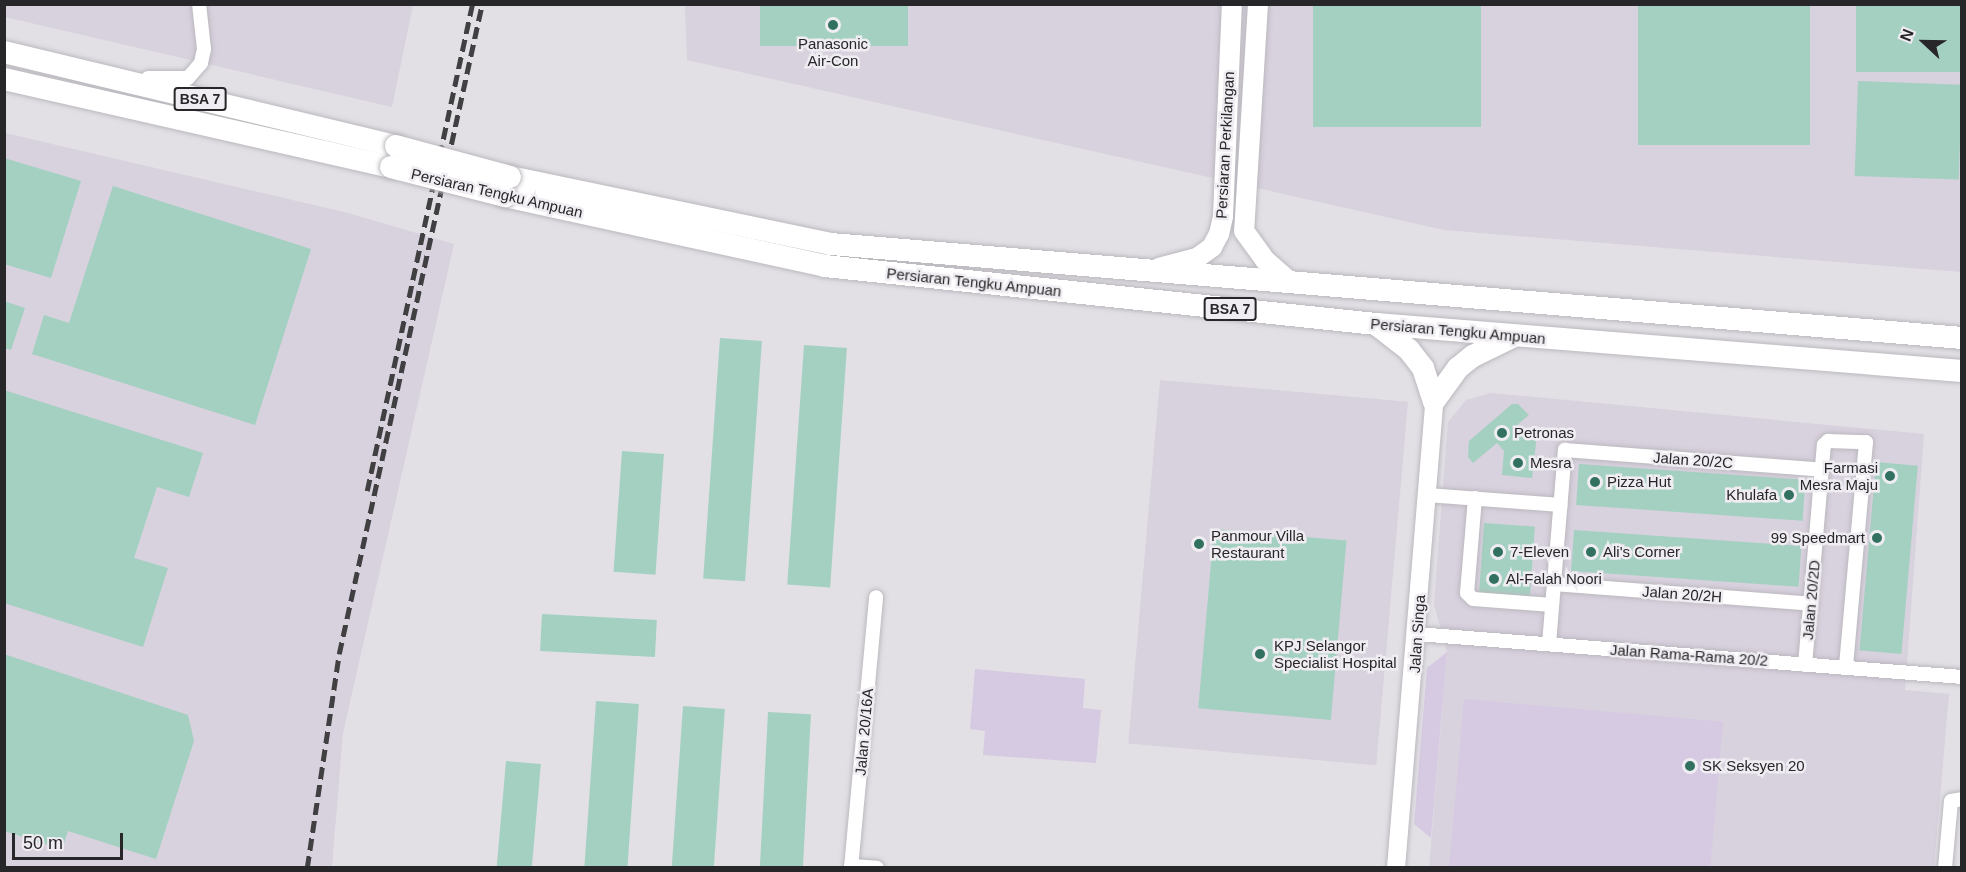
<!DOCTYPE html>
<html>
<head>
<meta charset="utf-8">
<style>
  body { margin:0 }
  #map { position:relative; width:1966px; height:872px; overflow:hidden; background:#e2e0e5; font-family:Helvetica,sans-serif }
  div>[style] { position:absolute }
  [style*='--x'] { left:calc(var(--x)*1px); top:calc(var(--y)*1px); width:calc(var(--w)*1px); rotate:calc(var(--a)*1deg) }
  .built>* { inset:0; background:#d8d1de; transform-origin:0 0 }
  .green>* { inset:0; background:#d6c9e2; transform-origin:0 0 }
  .building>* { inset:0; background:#a4d0c1; transform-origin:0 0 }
  .roads { filter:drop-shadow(0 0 2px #bbb8be) drop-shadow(0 0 2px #bbb8be) }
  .minor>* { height:14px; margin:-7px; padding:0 7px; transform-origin:7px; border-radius:7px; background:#fff }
  .tertiary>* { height:18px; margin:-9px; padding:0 9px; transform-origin:9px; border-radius:9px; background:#fff }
  .secondary>* { height:20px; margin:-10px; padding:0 10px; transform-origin:10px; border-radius:10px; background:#fff }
  .primary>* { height:22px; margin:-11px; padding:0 11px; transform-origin:11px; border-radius:11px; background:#fff }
  .rail>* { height:4.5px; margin-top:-2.25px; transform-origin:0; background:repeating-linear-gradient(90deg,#403f41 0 12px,transparent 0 18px) }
  .bridges { filter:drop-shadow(0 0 2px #bbb8be) drop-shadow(0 0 2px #bbb8be) }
  .primary-bridge>* { height:22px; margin:-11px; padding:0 11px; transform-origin:11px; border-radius:11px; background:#fff }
  .dots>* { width:16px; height:16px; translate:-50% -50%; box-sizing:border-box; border:3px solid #f0edf2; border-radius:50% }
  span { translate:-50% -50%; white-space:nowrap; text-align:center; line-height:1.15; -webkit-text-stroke:5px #f0edf2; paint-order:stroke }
  .shield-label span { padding:2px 4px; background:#f0edf2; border:2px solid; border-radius:4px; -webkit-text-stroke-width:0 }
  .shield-label { font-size:14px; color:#272628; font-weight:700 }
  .poi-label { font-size:15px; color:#272628 }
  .left { translate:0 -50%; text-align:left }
  .right { translate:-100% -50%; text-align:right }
  .street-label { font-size:15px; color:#272628 }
  .frame { position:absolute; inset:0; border:6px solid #272628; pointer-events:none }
  .north { position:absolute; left:1894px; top:12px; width:60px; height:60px; -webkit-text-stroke:4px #f0edf2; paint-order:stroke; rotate:292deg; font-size:16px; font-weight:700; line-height:24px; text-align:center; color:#272628 }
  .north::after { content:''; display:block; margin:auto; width:21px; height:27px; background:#272628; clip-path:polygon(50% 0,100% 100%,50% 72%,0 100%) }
  .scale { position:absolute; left:12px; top:833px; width:111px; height:27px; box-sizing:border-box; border:3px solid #272628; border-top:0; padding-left:8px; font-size:18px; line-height:21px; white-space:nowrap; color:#272628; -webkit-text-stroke:4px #f0edf2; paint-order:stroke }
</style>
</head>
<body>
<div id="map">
  <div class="built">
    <i style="clip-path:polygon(5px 4px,413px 5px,392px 107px,5px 17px)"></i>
    <i style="clip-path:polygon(685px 5px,1961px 5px,1961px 272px,1444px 230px,687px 60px)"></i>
    <i style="clip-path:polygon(5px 133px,348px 213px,454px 244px,343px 733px,332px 867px,5px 868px)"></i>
    <i style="left:1160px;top:380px;width:249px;height:365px;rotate:5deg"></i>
    <i style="clip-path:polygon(1491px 393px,1924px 434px,1905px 690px,1949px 694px,1934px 867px,1429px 868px,1447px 652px,1434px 604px,1448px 422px,1466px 400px)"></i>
  </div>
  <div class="green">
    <i style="clip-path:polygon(1447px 652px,1431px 838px,1414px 824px,1427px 668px)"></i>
    <i style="clip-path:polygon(975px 669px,1085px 679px,1083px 708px,1101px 710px,1096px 763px,983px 755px,985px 731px,970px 729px)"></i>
    <i style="left:1464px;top:699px;width:260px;height:169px;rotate:5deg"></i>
  </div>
  <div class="building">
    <i style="left:1313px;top:4px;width:168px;height:123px"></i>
    <i style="left:1638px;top:4px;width:172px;height:141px"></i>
    <i style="left:1856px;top:4px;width:106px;height:68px"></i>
    <i style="left:760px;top:5px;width:148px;height:41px"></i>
    <i style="left:1858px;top:81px;width:104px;height:95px;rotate:2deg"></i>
    <i style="clip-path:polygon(4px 158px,81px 181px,51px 278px,4px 264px)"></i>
    <i style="clip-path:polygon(113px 186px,311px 249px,255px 425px,32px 354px,44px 315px,69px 323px)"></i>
    <i style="clip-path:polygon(4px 301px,25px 308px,11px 350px,4px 348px)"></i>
    <i style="left:720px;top:338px;width:42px;height:241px;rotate:4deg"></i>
    <i style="left:804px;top:345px;width:43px;height:240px;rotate:4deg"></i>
    <i style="clip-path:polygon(4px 390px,203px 453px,189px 497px,157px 487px,134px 558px,168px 568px,143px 647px,4px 603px)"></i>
    <i style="clip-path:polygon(1512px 404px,1518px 404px,1529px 415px,1516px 426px,1523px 434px,1537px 434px,1532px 478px,1502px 475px,1504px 451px,1497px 443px,1473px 463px,1468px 457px,1469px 441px)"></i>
    <i style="left:622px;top:451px;width:42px;height:121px;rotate:4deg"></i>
    <i style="left:1876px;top:462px;width:42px;height:189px;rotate:5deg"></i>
    <i style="left:1579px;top:464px;width:227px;height:41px;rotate:4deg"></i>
    <i style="left:1484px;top:523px;width:51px;height:70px;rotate:4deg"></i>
    <i style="left:1214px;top:529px;width:133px;height:180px;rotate:5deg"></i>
    <i style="left:1574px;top:530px;width:228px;height:41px;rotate:4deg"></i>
    <i style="left:542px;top:614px;width:115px;height:37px;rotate:3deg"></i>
    <i style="clip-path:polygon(4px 654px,188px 715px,194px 741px,156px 859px,68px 831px,62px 849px,4px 831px)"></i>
    <i style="left:596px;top:701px;width:43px;height:168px;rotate:4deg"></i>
    <i style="left:683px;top:706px;width:42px;height:163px;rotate:4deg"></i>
    <i style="left:768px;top:712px;width:43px;height:156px;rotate:3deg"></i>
    <i style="left:506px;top:761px;width:35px;height:107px;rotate:5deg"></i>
  </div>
  <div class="roads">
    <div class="minor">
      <i style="--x:148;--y:78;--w:40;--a:0"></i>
      <i style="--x:188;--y:78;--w:20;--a:-49"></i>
      <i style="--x:201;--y:63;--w:14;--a:-78"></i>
      <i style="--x:204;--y:49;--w:45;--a:-96.3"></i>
      <i style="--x:1427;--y:495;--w:134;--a:4.3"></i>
      <i style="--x:1475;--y:498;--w:95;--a:94.8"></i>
      <i style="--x:1467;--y:593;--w:8;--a:45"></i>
      <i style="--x:1473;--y:599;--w:79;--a:4.3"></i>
      <i style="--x:1554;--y:584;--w:258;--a:4.4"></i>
      <i style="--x:1417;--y:634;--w:547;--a:4.51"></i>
      <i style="--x:1549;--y:644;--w:195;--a:-85.3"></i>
      <i style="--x:1565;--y:450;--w:258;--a:4.4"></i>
      <i style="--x:1805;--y:665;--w:221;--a:-85.1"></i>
      <i style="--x:1824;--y:445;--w:6;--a:-45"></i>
      <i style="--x:1828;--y:441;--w:38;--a:2"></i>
      <i style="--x:1866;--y:442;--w:227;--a:95.1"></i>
      <i style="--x:851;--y:866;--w:26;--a:4"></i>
      <i style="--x:851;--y:868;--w:272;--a:-84.7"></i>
      <i style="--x:1945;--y:868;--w:67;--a:-84.9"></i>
      <i style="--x:1951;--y:801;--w:11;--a:-10"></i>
    </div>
    <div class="tertiary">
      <i style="--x:1396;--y:868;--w:469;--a:-85.3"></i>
    </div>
    <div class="secondary">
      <i style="--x:1258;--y:4;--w:227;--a:93.5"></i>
      <i style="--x:1244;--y:231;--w:36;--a:54"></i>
      <i style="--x:1265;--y:260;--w:35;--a:41"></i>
      <i style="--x:1159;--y:268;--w:39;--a:-15"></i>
      <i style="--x:1197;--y:258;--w:19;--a:-36"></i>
      <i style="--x:1212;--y:247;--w:15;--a:-62"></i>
      <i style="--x:1219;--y:234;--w:18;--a:-77"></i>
      <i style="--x:1223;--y:216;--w:212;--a:-87.6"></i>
    </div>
    <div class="primary">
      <i style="--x:4;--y:52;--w:403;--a:13.5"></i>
      <i style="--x:4;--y:79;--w:397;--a:12.8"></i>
      <i style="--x:510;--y:177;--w:328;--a:11.8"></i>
      <i style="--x:831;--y:244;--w:1135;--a:4.75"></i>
      <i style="--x:505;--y:196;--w:328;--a:12.3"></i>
      <i style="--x:825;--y:266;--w:554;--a:6.01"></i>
      <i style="--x:1376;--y:324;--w:588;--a:4.59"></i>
      <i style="--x:1376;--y:324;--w:42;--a:38.2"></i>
      <i style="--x:1409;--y:350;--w:23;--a:52"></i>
      <i style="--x:1423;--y:368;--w:35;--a:72"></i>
      <i style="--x:1434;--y:401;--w:41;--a:-54"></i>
      <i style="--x:1458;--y:368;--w:19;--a:-39"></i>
      <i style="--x:1473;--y:356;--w:46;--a:-26"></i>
    </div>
  </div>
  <div class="rail">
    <i style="--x:367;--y:491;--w:498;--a:-77.8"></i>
    <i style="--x:307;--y:868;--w:216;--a:-81.5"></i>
    <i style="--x:339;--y:654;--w:666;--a:-77.59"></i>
  </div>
  <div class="bridges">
    <div class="primary-bridge">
      <i style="--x:396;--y:146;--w:118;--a:15.2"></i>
      <i style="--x:391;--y:167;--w:118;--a:14.3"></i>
    </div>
  </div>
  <div class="dots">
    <i style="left:833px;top:25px;background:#32715f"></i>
    <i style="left:1502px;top:433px;background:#32715f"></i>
    <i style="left:1518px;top:463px;background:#32715f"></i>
    <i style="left:1890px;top:476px;background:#32715f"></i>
    <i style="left:1595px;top:482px;background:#32715f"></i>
    <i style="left:1789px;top:495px;background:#32715f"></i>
    <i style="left:1877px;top:538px;background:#32715f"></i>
    <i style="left:1199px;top:544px;background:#32715f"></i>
    <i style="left:1498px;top:552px;background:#32715f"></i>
    <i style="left:1591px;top:552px;background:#32715f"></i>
    <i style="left:1494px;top:579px;background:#32715f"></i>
    <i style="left:1260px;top:654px;background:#32715f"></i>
    <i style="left:1690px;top:766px;background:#32715f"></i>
  </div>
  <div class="shield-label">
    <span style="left:200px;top:99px">BSA 7</span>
    <span style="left:1230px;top:309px">BSA 7</span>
  </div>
  <div class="poi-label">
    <span style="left:833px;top:52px">Panasonic<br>Air-Con</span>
    <span class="left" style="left:1514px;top:433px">Petronas</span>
    <span class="left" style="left:1530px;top:463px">Mesra</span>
    <span class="right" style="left:1878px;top:476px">Farmasi<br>Mesra Maju</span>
    <span class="left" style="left:1607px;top:482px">Pizza Hut</span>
    <span class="right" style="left:1777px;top:495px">Khulafa</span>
    <span class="left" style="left:1211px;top:544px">Panmour Villa<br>Restaurant</span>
    <span class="right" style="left:1865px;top:538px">99 Speedmart</span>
    <span class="left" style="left:1510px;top:552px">7-Eleven</span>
    <span class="left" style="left:1603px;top:552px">Ali's Corner</span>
    <span class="left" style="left:1506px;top:579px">Al-Falah Noori</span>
    <span class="left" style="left:1274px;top:654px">KPJ Selangor<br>Specialist Hospital</span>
    <span class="left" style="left:1702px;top:766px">SK Seksyen 20</span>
  </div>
  <div class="street-label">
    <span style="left:1225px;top:145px;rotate:-87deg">Persiaran Perkilangan</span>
    <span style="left:497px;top:193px;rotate:13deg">Persiaran Tengku Ampuan</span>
    <span style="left:974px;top:282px;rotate:6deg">Persiaran Tengku Ampuan</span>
    <span style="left:1458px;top:331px;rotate:5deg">Persiaran Tengku Ampuan</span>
    <span style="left:1693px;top:460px;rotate:4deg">Jalan 20/2C</span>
    <span style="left:1682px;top:594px;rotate:4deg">Jalan 20/2H</span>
    <span style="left:1811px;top:600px;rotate:-85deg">Jalan 20/2D</span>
    <span style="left:1417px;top:634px;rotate:-86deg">Jalan Singa</span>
    <span style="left:1689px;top:655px;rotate:4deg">Jalan Rama-Rama 20/2</span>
    <span style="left:864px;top:732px;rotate:-85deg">Jalan 20/16A</span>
  </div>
  <div class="frame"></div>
  <div class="north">N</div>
  <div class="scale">50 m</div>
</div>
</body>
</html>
